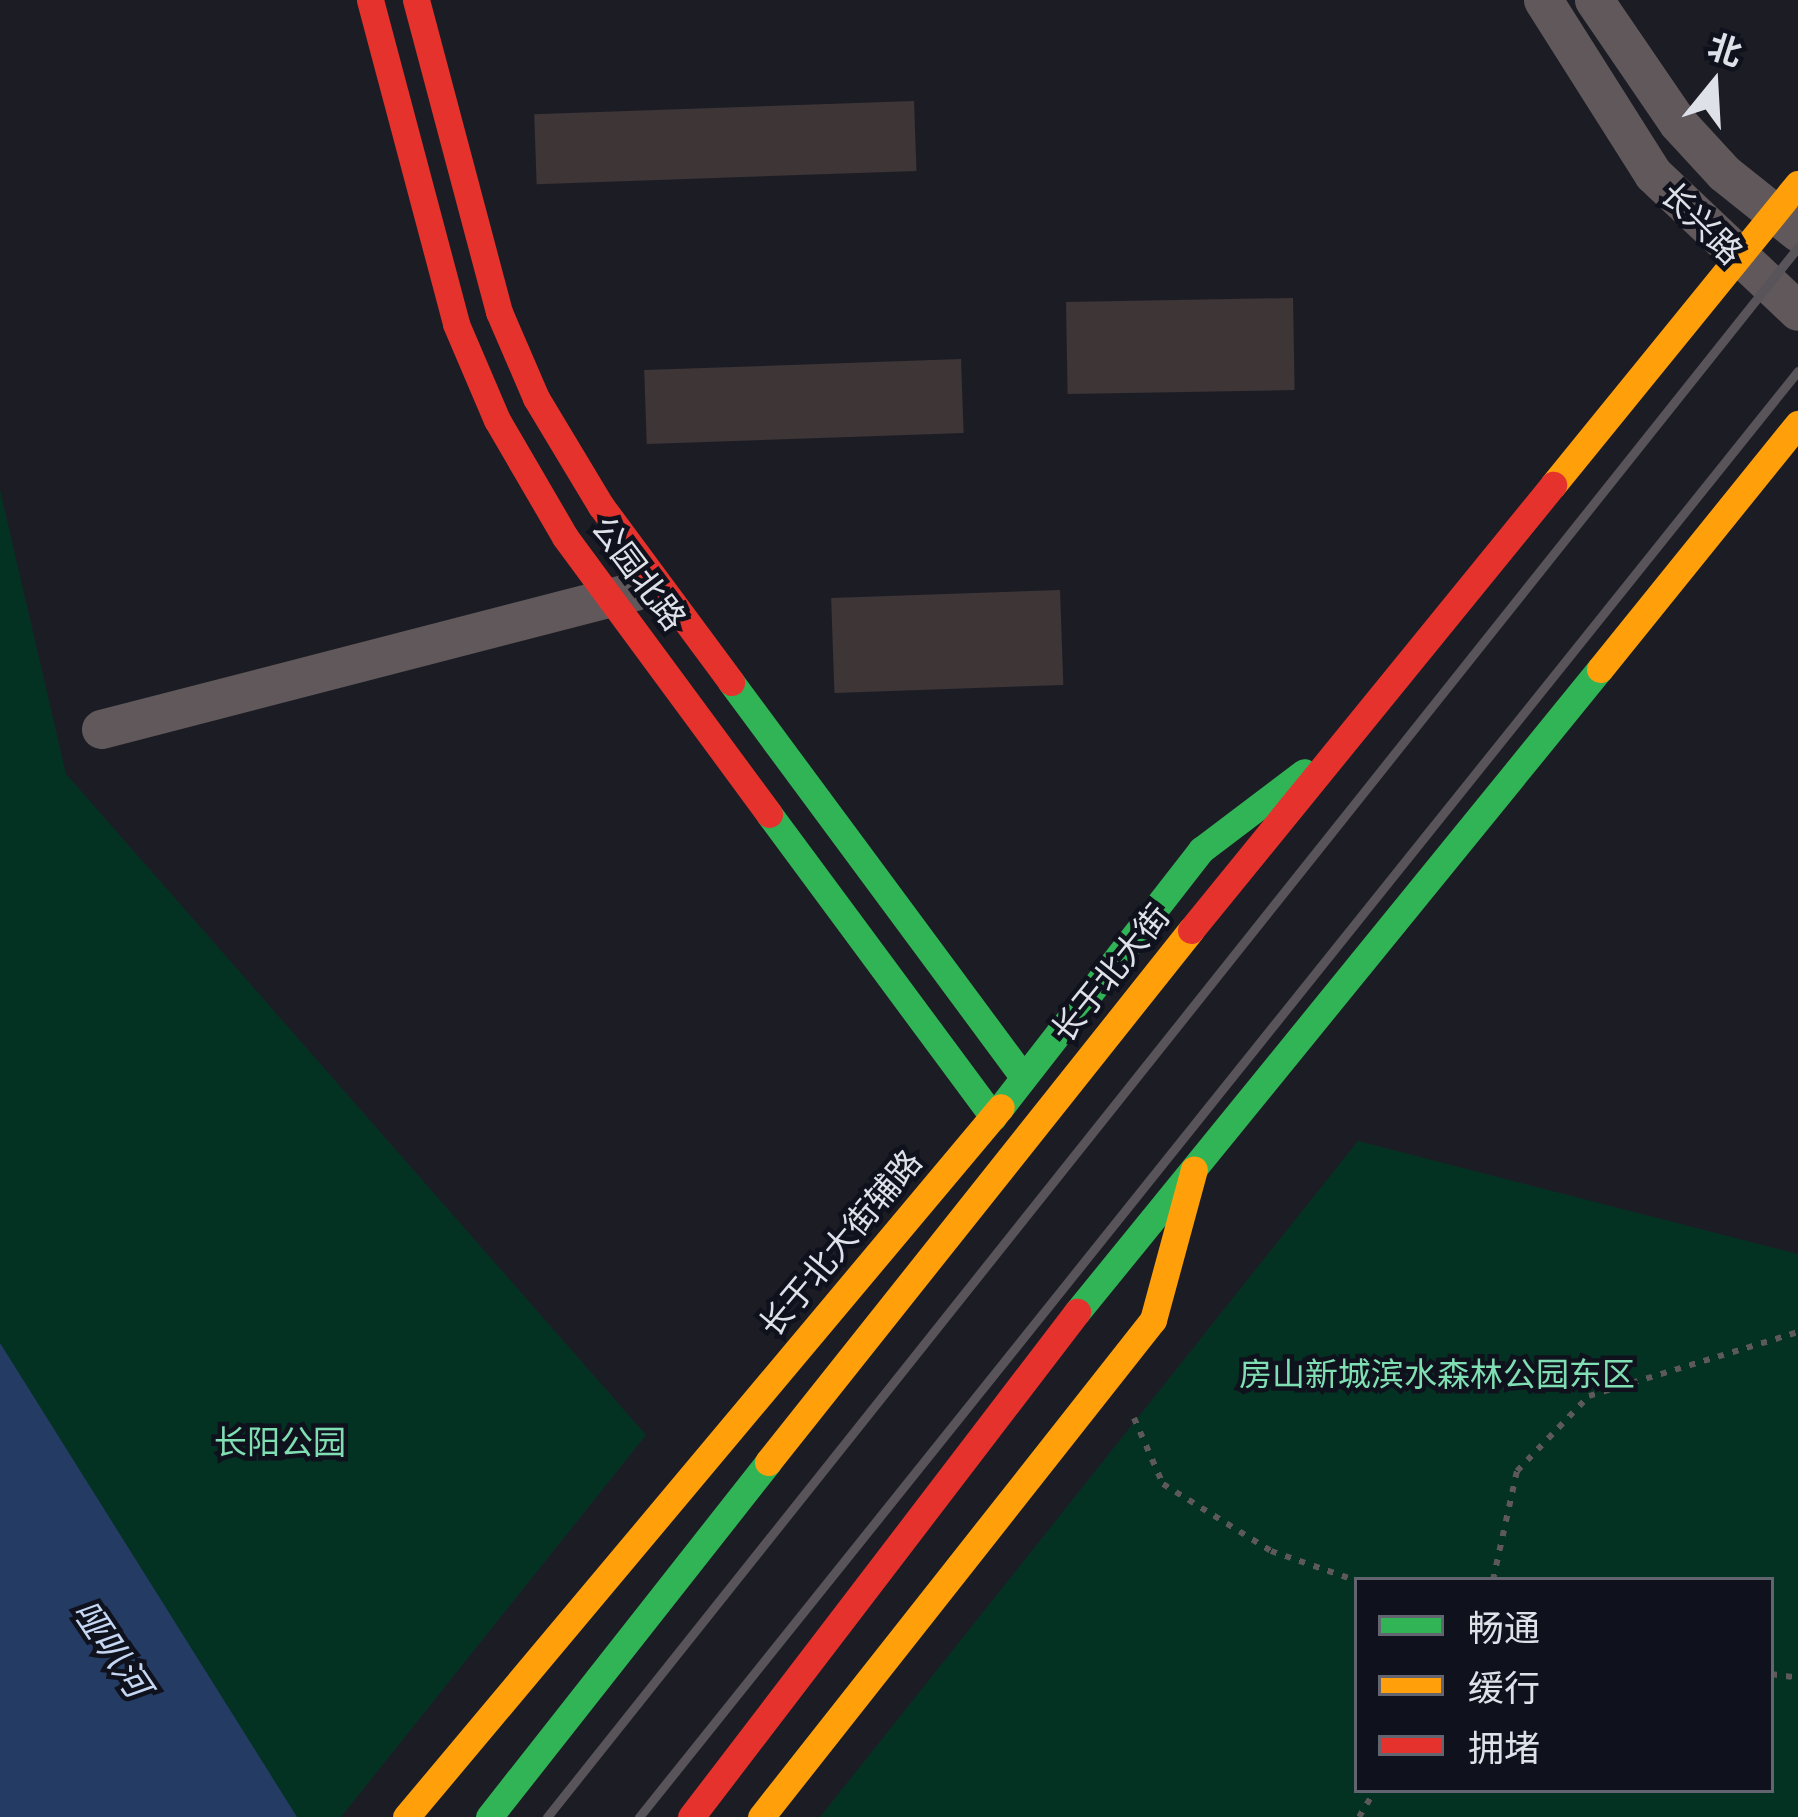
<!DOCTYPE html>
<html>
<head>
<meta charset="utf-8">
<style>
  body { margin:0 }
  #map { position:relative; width:1798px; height:1817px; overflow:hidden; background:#1c1d24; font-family:Quicksand,"Noto Sans SC",sans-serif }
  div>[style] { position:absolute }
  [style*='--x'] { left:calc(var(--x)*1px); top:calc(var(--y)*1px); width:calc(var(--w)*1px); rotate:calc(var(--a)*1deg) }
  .green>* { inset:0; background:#043222 }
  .water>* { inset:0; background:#243b63 }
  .building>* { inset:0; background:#3e3537; transform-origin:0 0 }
  .path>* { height:6px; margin-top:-3px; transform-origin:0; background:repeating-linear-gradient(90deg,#5d585a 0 6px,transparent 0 15px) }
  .street>* { height:39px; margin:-19.5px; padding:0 19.5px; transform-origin:19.5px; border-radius:19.5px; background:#60585a }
  .fast>* { height:27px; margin:-13.5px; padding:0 13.5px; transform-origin:13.5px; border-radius:13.5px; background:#30b455 }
  .slow>* { height:27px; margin:-13.5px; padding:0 13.5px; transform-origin:13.5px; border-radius:13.5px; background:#ff9f0a }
  .jam>* { height:27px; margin:-13.5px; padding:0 13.5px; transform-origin:13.5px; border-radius:13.5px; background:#e5322d }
  .rail>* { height:9px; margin:-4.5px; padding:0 4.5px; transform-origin:4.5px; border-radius:4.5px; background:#585459 }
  span { translate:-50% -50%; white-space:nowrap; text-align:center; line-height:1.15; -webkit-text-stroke:9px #0f121d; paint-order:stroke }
  .street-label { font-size:33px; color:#dfe1e9 }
  .park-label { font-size:33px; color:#7fdeb2 }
  .water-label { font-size:36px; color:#c4d6f2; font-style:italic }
  .legend { position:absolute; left:1354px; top:1577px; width:420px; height:216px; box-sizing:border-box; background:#0f121d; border:3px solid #62656f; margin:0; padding:15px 21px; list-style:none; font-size:36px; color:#dfe1e9 }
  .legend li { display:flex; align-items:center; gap:24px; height:60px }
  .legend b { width:60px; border:3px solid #62656f }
  .north { position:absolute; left:1654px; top:24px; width:120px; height:120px; -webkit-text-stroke:9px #0f121d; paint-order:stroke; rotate:18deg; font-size:33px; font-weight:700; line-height:48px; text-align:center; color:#dfe1e9 }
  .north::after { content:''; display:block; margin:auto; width:42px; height:54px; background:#dfe1e9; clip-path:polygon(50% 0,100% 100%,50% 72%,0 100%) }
</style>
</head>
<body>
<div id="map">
  <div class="green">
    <i style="clip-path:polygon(0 490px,66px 774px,646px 1435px,341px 1817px,0 1817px)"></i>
    <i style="clip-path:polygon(evenodd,1358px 1141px,1798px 1254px,1798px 1817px,820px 1817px,1358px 1141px,1771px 1580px,1771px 1790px,1357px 1790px,1357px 1580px,1771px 1580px)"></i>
  </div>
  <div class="water">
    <i style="clip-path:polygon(0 1343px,297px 1817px,0 1817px)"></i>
  </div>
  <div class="building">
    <i style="left:914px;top:101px;width:70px;height:380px;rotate:88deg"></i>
    <i style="left:1293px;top:298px;width:92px;height:227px;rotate:89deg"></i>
    <i style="left:961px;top:359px;width:74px;height:317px;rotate:88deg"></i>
    <i style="left:1060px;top:590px;width:95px;height:229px;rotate:88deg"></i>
  </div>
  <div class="path">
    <i style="--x:1134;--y:1418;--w:72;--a:66.3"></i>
    <i style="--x:1163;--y:1484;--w:127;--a:31.8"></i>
    <i style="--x:1271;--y:1551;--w:91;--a:19.2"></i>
    <i style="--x:1493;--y:1580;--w:112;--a:-77.6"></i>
    <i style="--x:1517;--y:1471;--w:104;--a:-46.2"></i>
    <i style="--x:1589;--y:1396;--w:219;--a:-17"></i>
    <i style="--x:1771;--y:1674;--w:27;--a:8"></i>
    <i style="--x:1359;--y:1817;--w:31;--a:-59"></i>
  </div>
  <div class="street">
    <i style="--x:1543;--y:0;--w:206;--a:57.7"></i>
    <i style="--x:1653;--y:174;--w:199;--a:43.4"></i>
    <i style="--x:1594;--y:0;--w:149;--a:55.7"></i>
    <i style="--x:1678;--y:123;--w:68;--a:47.4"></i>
    <i style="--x:1724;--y:173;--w:95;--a:38.6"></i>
    <i style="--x:101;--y:729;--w:552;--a:-14.49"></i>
  </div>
  <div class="fast">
    <i style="--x:731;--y:682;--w:490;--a:53.5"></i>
    <i style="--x:769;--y:814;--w:377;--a:53.5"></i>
    <i style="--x:1001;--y:1107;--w:326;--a:-52.1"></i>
    <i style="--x:1201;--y:850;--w:129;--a:-37.1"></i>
    <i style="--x:1077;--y:1312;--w:829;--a:-50.88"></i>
    <i style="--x:489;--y:1817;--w:452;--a:-51.8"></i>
  </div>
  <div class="slow">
    <i style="--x:1553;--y:485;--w:388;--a:-50.9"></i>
    <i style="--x:1600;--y:669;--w:315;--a:-51.1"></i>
    <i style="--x:768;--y:1462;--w:680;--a:-51.51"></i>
    <i style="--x:406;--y:1817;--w:926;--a:-50.04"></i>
    <i style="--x:761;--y:1817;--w:633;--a:-51.74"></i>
    <i style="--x:1153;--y:1320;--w:156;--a:-74.8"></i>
  </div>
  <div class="jam">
    <i style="--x:370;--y:0;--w:335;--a:75.1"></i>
    <i style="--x:456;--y:324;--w:104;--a:66.9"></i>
    <i style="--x:497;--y:420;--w:135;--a:59.8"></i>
    <i style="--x:565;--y:537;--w:344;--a:53.6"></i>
    <i style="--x:416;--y:0;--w:323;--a:75.1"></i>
    <i style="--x:499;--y:312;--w:94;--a:66.7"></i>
    <i style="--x:536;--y:398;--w:126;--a:59"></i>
    <i style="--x:601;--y:506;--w:219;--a:53.5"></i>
    <i style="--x:1191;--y:930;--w:574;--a:-50.87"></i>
    <i style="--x:691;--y:1817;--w:636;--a:-52.61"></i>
  </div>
  <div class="rail">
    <i style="--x:547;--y:1817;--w:2007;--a:-51.45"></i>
    <i style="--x:639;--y:1817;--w:1853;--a:-51.29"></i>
  </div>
  <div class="street-label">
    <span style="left:1702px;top:223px;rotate:45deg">长兴路</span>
    <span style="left:639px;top:573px;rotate:53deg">公园北路</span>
    <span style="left:1110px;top:973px;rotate:-51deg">长于北大街</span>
    <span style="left:840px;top:1243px;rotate:-50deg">长于北大街辅路</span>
  </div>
  <div class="park-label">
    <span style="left:1437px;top:1374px">房山新城滨水森林公园东区</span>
    <span style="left:280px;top:1442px">长阳公园</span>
  </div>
  <div class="water-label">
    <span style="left:112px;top:1648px;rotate:56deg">哑叭河</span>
  </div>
  <ul class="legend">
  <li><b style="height:15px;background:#30b455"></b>畅通</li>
  <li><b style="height:15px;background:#ff9f0a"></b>缓行</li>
  <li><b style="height:15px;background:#e5322d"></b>拥堵</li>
  </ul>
  <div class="north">北</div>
</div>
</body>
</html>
